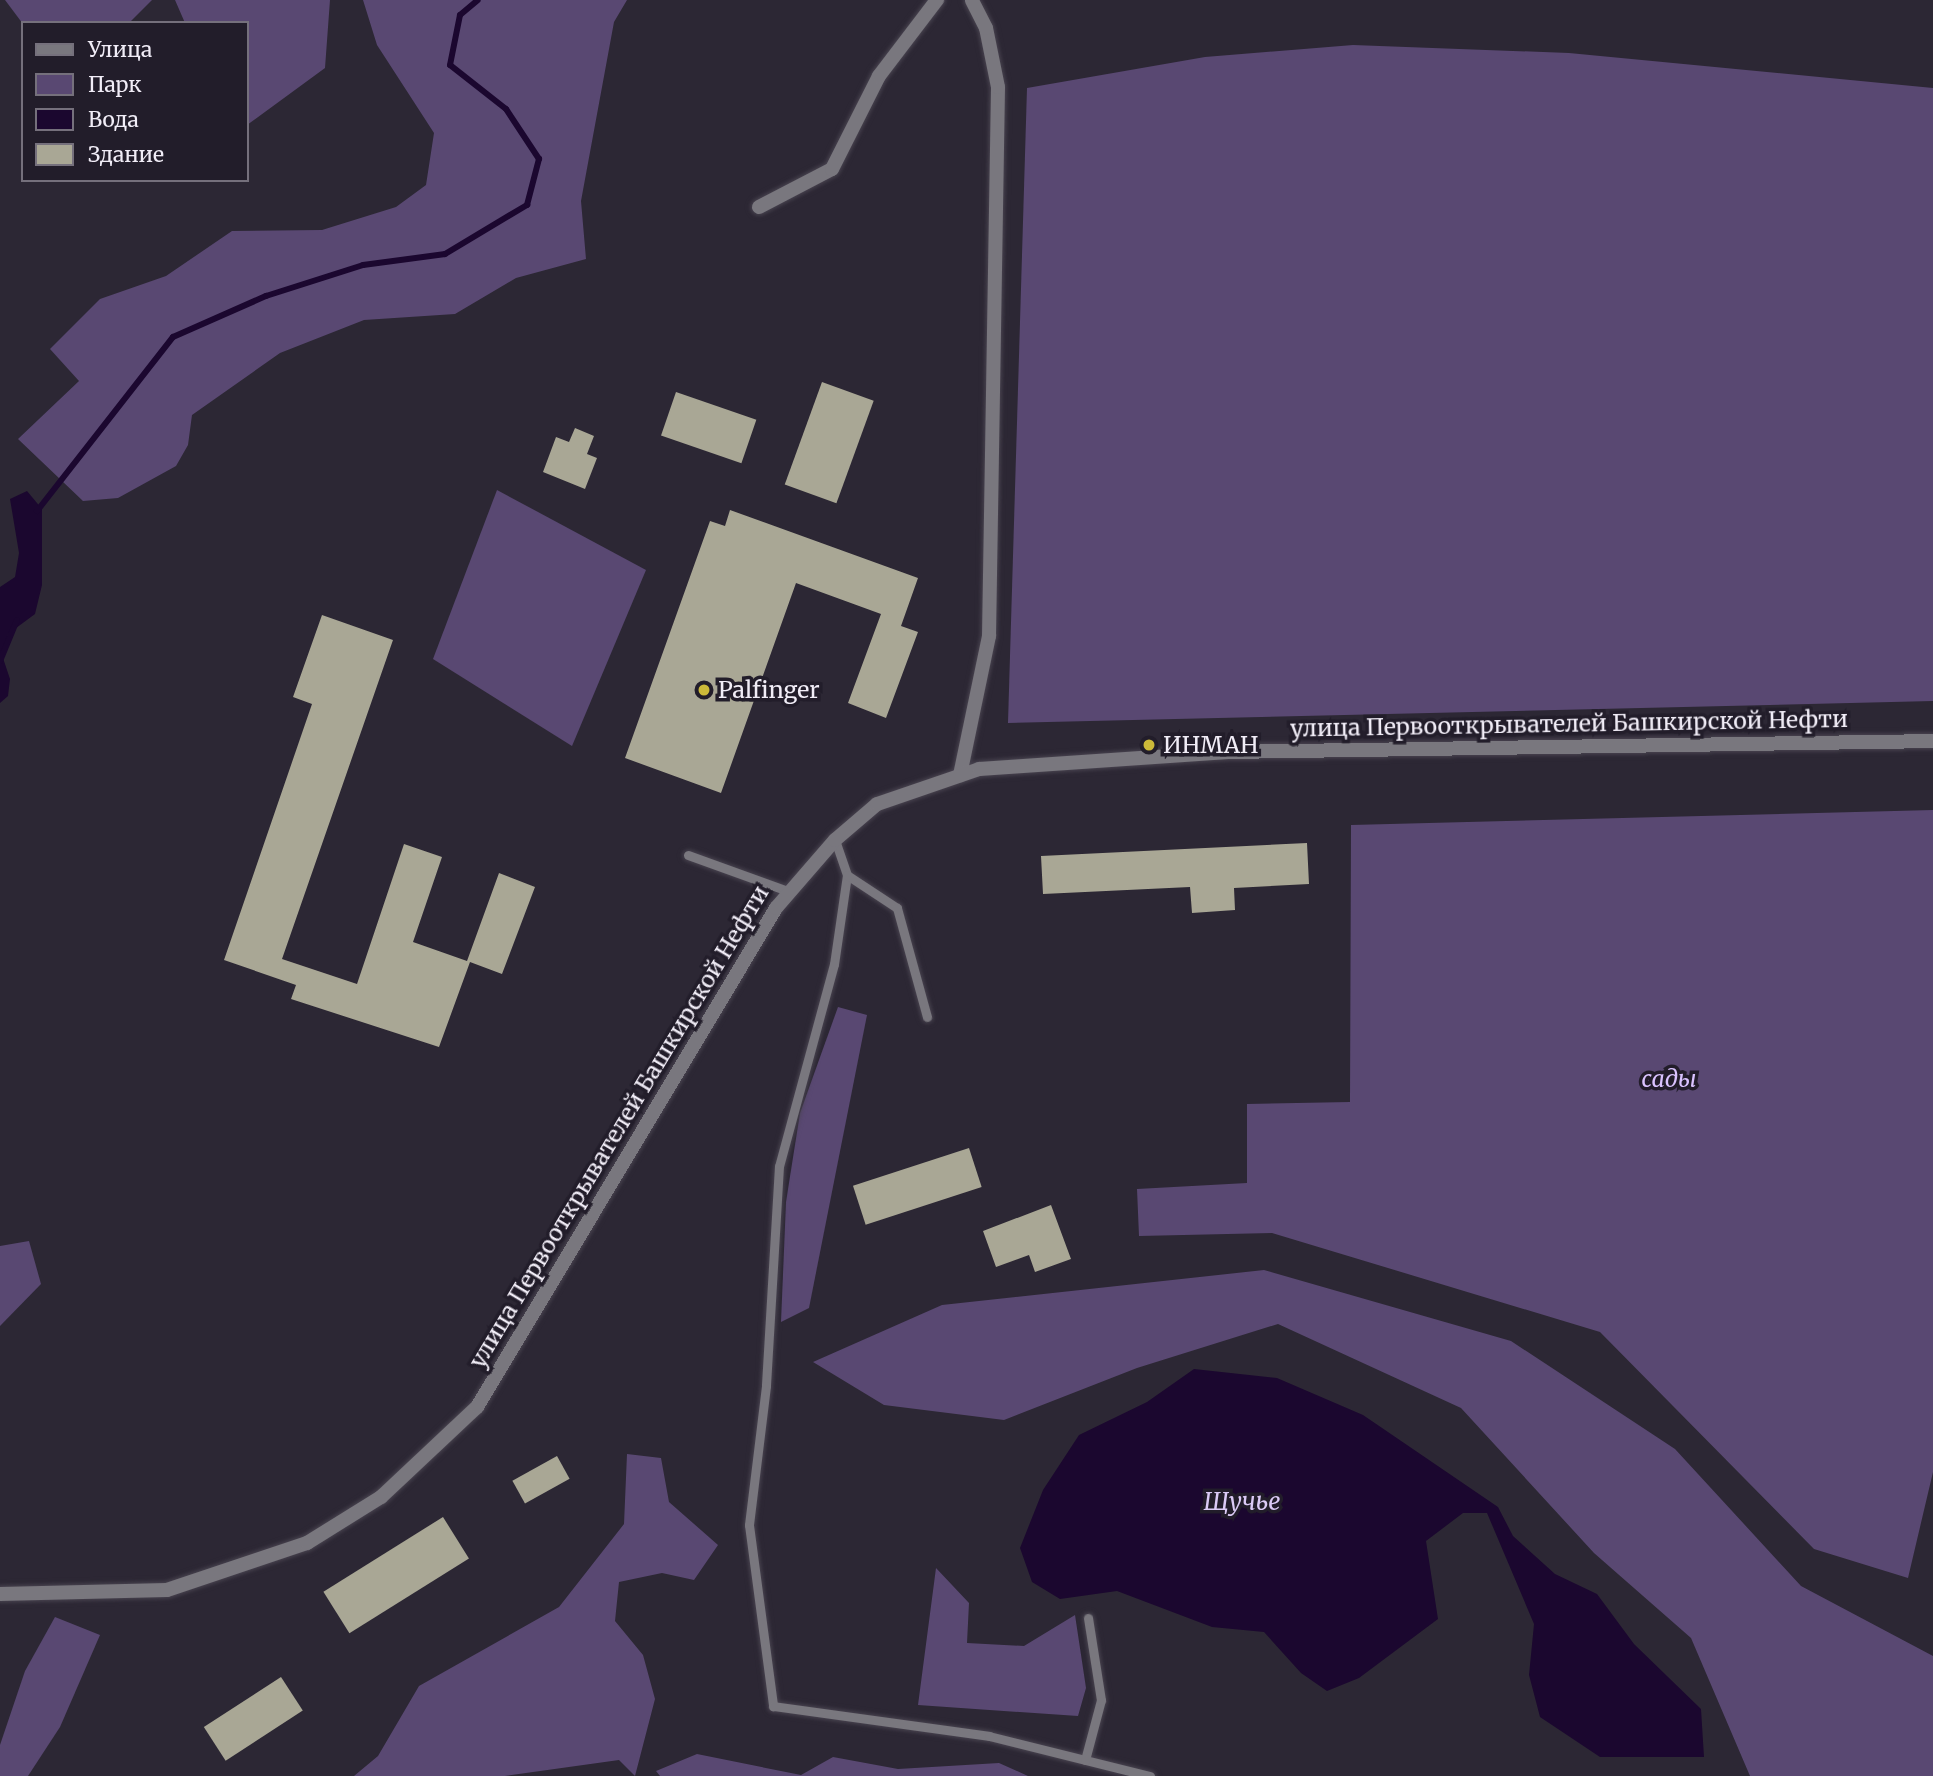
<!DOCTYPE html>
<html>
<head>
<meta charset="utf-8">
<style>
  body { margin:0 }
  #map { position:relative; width:1933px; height:1776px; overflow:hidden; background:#2c2734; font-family:Merriweather,serif }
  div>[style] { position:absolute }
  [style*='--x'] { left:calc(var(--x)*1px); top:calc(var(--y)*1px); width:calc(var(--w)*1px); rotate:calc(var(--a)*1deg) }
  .green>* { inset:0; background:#594872 }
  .water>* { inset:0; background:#1b072f }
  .stream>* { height:6px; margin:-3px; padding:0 3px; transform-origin:3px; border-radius:3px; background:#1b072f }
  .building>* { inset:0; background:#a9a795; transform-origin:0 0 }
  .roads { filter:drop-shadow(0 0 2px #48434f) drop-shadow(0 0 2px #48434f) }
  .service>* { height:9px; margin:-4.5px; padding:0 4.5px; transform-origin:4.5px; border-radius:4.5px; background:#79777e }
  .minor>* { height:14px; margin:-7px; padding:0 7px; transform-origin:7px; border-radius:7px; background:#79777e }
  .tertiary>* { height:14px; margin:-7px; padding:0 7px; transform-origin:7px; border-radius:7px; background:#79777e }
  .dots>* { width:19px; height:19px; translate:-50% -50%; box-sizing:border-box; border:4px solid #221d2a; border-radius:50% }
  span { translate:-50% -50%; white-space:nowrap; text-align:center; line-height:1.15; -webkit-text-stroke:7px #221d2a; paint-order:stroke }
  .poi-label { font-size:23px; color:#f1edf7 }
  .left { translate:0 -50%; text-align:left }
  .street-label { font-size:23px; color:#f1edf7 }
  .park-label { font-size:23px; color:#dac3ff; font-style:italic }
  .water-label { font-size:24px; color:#dbcaf6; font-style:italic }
  .legend { position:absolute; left:21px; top:21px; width:228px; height:161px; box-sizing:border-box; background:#221d2a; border:2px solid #75707c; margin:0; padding:9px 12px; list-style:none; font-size:21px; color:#f1edf7 }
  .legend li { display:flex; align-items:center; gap:14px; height:35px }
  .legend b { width:35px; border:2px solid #75707c }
</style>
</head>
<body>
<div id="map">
  <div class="green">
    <i style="clip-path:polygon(5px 0,152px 0,129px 23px,23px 24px)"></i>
    <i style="clip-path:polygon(175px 0,330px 0,325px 68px,247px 125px,247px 23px,185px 23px)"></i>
    <i style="clip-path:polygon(363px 0,627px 0,614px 22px,581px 201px,586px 259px,516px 278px,455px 314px,364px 320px,280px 353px,192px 415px,188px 445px,176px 466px,118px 498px,83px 501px,18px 439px,79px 381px,50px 349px,100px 299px,166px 276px,232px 231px,322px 230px,396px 207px,426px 185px,434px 133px,377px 45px)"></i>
    <i style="clip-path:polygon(1353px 45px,1569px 53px,1933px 88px,1933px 701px,1008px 723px,1027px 88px,1205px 57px)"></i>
    <i style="clip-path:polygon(497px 490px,646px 570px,572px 746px,433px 659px)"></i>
    <i style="clip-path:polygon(1933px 810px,1933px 1472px,1908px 1578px,1814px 1549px,1600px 1332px,1272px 1233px,1139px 1236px,1137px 1189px,1247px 1183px,1247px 1104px,1350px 1102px,1351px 825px)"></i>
    <i style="clip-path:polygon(838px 1007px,867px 1015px,809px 1308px,781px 1322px,786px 1202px,800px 1113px)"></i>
    <i style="clip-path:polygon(29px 1241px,41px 1284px,0 1326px,0 1246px)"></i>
    <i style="clip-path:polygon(1264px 1270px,1511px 1341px,1675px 1449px,1801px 1586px,1933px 1656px,1933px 1776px,1750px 1776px,1691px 1638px,1594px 1553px,1461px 1408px,1278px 1324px,1137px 1368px,1004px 1420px,884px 1405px,813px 1362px,942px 1305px)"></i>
    <i style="clip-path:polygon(627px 1454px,661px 1458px,669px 1502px,718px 1545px,694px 1580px,662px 1573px,619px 1582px,615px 1621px,643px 1655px,655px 1699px,635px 1776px,619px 1760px,505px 1776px,354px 1776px,378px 1756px,419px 1686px,559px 1607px,624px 1524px)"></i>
    <i style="clip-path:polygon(936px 1568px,969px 1603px,967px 1643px,1024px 1646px,1075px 1615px,1086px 1688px,1078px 1716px,918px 1705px)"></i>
    <i style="clip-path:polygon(55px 1617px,100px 1635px,60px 1727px,28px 1776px,0 1776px,0 1745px,25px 1671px)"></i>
    <i style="clip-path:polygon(697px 1754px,801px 1775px,833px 1757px,898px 1769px,999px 1763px,1028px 1776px,660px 1776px,656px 1771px)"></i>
  </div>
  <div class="water">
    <i style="clip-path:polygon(27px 491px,42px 509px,42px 585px,35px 614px,8px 634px,3px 658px,10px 679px,8px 696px,0 703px,0 587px,15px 577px,19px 553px,10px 499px)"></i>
    <i style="clip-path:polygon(1194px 1369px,1277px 1378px,1363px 1415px,1498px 1507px,1513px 1536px,1555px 1574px,1597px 1594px,1634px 1644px,1701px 1709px,1704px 1757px,1600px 1757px,1540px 1717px,1529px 1675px,1534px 1624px,1487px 1513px,1463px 1513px,1426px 1541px,1438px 1619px,1359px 1678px,1327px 1691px,1301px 1673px,1264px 1632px,1212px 1627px,1117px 1591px,1060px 1599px,1032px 1582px,1020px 1548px,1043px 1490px,1079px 1435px,1147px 1402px)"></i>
  </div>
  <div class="stream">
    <i style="--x:37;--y:511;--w:221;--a:-52"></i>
    <i style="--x:173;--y:337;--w:102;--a:-23.8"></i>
    <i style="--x:266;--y:296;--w:102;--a:-17.7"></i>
    <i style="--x:363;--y:265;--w:83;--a:-7.6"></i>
    <i style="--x:445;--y:254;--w:96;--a:-30.9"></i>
    <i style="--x:527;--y:205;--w:48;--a:-75.4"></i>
    <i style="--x:539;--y:159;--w:60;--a:-123.4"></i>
    <i style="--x:506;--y:109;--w:71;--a:-141.8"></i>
    <i style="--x:450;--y:65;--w:51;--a:-78.7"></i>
    <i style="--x:460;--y:15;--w:23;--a:-40"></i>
    <i style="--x:0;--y:661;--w:44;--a:-67.5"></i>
  </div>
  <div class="building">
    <i style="left:822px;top:382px;width:55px;height:109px;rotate:20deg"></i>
    <i style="left:676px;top:392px;width:85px;height:46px;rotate:19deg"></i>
    <i style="clip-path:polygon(575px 428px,594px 436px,587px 454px,597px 458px,585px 489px,543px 472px,556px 437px,569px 442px)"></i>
    <i style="clip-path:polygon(730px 510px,918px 578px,901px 626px,918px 632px,886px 718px,848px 703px,881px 614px,796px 583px,721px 793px,625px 758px,710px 521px,725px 526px)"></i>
    <i style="clip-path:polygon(322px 615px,393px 640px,282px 959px,357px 984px,404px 844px,442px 857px,413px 942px,467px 961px,499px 873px,535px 887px,502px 974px,470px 962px,439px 1047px,291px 999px,296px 985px,224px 960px,312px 704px,293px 697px)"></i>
    <i style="clip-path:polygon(1307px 843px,1309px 884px,1234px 888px,1235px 910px,1192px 913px,1190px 887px,1043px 894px,1041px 856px)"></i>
    <i style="left:969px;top:1148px;width:41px;height:122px;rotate:72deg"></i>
    <i style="clip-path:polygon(1051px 1205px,1071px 1259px,1035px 1272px,1029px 1255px,996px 1267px,983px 1231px)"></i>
    <i style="left:557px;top:1456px;width:26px;height:51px;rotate:61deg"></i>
    <i style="left:443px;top:1517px;width:49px;height:141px;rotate:58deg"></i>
    <i style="left:281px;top:1677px;width:40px;height:92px;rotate:57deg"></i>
  </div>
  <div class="roads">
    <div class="service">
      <i style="--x:835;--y:840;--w:37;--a:71"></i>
      <i style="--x:847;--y:875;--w:90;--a:98.3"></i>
      <i style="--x:834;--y:964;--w:209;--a:105.2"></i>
      <i style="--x:779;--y:1166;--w:220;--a:93.4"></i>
      <i style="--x:766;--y:1386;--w:140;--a:97"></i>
      <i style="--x:749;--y:1525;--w:183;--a:82.4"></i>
      <i style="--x:773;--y:1706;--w:218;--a:7.9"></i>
      <i style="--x:989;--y:1736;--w:166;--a:14"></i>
      <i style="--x:688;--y:855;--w:106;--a:19.8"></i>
      <i style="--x:847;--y:875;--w:60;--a:33.4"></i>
      <i style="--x:897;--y:908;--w:113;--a:74.6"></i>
      <i style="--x:1085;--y:1760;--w:62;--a:-75.1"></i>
      <i style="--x:1101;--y:1700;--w:83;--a:-99"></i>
    </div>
    <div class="minor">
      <i style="--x:759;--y:207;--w:82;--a:-27.5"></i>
      <i style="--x:832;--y:169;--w:104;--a:-63.2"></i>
      <i style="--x:879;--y:76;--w:96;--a:-52.7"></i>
      <i style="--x:960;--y:775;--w:142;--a:-78.2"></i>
      <i style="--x:989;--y:636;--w:549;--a:-89.06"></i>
      <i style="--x:998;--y:87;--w:60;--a:-101.5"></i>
      <i style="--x:986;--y:28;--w:31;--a:-117"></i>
    </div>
    <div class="tertiary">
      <i style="--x:0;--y:1594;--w:167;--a:-1.4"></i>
      <i style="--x:167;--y:1590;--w:148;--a:-18.6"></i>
      <i style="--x:307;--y:1543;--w:87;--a:-31.9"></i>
      <i style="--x:381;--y:1497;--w:132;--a:-43.2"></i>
      <i style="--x:477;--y:1407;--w:582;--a:-59.07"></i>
      <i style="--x:776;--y:908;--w:90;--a:-49.1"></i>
      <i style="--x:835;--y:840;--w:55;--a:-40.6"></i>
      <i style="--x:877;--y:804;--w:108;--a:-18.9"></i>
      <i style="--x:979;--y:769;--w:250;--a:-3.9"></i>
      <i style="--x:1228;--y:752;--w:705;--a:-0.89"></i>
    </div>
  </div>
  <div class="dots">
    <i style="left:704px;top:690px;background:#ccb939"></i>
    <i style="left:1149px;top:745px;background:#ccb939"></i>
  </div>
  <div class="poi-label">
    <span class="left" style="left:718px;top:690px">Palfinger</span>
    <span class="left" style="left:1163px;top:745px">ИНМАН</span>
  </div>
  <div class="street-label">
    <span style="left:1569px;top:724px;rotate:-1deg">улица Первооткрывателей Башкирской Нефти</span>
    <span style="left:619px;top:1127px;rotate:-59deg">улица Первооткрывателей Башкирской Нефти</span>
  </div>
  <div class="park-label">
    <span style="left:1669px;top:1079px">сады</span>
  </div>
  <div class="water-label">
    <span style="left:1242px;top:1502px">Щучье</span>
  </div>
  <ul class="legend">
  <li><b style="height:9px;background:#79777e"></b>Улица</li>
  <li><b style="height:19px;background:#594872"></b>Парк</li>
  <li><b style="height:19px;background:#1b072f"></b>Вода</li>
  <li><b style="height:19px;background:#a9a795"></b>Здание</li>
  </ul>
</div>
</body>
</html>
